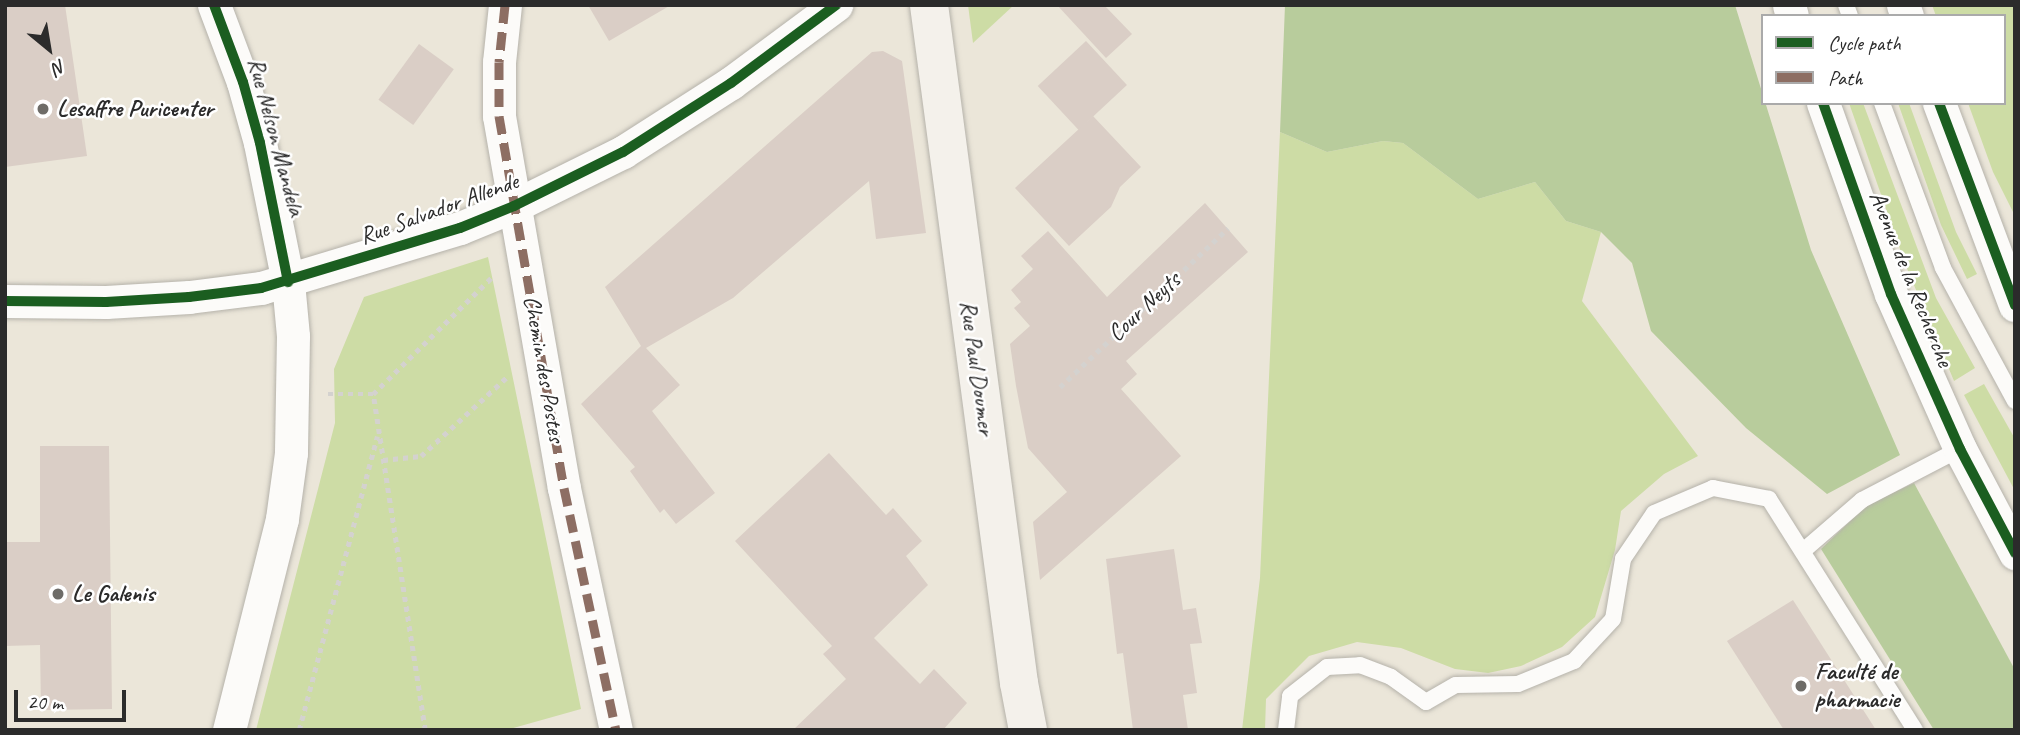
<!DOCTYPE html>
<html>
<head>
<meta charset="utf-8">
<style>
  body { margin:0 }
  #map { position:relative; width:2020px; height:735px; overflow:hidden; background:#ebe6d9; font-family:Caveat,sans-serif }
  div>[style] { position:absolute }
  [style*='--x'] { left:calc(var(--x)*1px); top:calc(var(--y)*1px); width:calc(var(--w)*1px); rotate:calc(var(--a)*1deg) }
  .green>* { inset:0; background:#cddca5 }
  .forest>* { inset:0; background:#b8cc9c }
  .building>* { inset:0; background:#dacec6; transform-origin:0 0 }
  .path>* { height:4.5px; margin-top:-2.25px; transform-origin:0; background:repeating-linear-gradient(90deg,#d4d2cf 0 5px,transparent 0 10px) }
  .roads { filter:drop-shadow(0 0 2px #b5b2aa) drop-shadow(0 0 2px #b5b2aa) }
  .lane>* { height:16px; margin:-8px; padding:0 8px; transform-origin:8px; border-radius:8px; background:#fcfbf9 }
  .street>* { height:33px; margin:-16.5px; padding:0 16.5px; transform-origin:16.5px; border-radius:16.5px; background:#fcfbf9 }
  .secondary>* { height:38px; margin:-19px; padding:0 19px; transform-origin:19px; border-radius:19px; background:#f4f1eb }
  .quiet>* { height:9px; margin-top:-4.5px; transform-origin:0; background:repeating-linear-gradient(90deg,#8d6e63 0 18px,transparent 0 27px) }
  .cycleway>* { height:10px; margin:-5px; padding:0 5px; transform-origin:5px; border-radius:5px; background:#1b5e20 }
  .dots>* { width:19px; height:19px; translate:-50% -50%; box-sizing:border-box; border:4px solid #fff; border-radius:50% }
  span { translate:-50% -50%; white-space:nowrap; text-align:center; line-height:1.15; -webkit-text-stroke:5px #fff; paint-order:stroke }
  .poi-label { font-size:24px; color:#2b2b2b; font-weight:700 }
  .left { translate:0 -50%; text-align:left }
  .street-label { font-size:24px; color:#2b2b2b }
  .frame { position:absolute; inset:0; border:7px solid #2b2b2b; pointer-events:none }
  .legend { position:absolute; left:1761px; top:14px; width:245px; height:91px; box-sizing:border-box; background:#fff; border:2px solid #aaa; margin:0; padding:9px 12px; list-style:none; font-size:21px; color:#2b2b2b }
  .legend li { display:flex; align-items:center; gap:14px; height:35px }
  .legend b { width:35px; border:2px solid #aaa }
  .north { position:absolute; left:14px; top:14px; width:70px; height:70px; -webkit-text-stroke:5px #fff; paint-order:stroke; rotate:150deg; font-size:19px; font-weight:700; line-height:28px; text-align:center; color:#2b2b2b }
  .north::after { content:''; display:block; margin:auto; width:24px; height:32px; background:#2b2b2b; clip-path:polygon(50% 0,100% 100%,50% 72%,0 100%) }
  .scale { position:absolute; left:14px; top:690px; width:112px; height:32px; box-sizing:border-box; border:4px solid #2b2b2b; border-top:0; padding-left:9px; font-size:21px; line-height:24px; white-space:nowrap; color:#2b2b2b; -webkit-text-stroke:5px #fff; paint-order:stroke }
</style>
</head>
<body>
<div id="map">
  <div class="green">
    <i style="clip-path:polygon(968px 5px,1014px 5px,973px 43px)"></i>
    <i style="clip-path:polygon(1932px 5px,2015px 5px,2015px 216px,1993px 172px,1968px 103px,2004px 103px,2004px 16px,1936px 16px)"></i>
    <i style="clip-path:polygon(1849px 103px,1863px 103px,1936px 298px,1975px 368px,1954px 381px,1906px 266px)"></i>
    <i style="clip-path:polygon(1898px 103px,1909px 103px,1956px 232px,1977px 274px,1967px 279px,1941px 225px)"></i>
    <i style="clip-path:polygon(1280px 132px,1327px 152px,1383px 141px,1403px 143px,1478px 199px,1535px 182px,1566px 221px,1601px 232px,1582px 301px,1698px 456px,1664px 474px,1621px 511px,1615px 550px,1595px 617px,1562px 647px,1521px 666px,1488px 673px,1455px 669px,1401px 648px,1357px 642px,1309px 656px,1266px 699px,1265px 730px,1242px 730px,1260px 578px)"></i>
    <i style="clip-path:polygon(488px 257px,581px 709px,506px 730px,256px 730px,335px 423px,334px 369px,364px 297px)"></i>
    <i style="clip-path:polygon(1984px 384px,2015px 439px,2015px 491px,1964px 395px)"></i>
  </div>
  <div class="forest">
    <i style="clip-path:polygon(1285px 5px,1735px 5px,1811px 250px,1900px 455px,1827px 494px,1746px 428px,1651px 331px,1632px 263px,1601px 232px,1566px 221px,1535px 182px,1478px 199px,1403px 143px,1383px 141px,1327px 152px,1280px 132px)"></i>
    <i style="clip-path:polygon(1914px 483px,2015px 670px,2015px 730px,1934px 730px,1821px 549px,1867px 505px)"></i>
  </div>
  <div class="building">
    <i style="clip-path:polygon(5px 5px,65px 5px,87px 156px,5px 167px)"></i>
    <i style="clip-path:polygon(588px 5px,671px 5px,609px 41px)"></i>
    <i style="clip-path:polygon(1057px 5px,1104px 5px,1132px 34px,1106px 58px)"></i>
    <i style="left:1086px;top:41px;width:60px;height:66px;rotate:47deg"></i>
    <i style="left:419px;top:44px;width:43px;height:69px;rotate:36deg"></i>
    <i style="clip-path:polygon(883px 51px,902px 61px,926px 233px,876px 239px,869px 181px,733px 298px,646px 348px,680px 385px,652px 411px,715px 493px,676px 524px,664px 509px,660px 513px,630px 471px,635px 467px,581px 404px,641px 346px,605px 287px,872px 52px)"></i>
    <i style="clip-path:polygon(1093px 116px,1141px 167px,1120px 187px,1111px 207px,1069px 246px,1015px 188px)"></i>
    <i style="clip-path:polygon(1205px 203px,1248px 252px,1126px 361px,1137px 374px,1121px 389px,1181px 456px,1040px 580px,1033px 522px,1067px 492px,1028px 448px,1016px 386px,1010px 344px,1030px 326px,1014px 308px,1021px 302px,1011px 290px,1033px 269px,1021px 256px,1048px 231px,1107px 297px)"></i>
    <i style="clip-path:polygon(40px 446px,109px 446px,112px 709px,41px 710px,40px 645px,5px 646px,5px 542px,40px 542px)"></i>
    <i style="clip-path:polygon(829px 453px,886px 515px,893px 508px,922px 541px,906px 556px,928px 585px,874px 638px,920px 684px,934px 669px,967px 703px,943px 730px,793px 730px,846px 679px,823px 654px,832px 646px,735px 541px)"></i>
    <i style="clip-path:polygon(1174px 549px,1183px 610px,1196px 608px,1202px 643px,1190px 644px,1197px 693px,1183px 695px,1188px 730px,1133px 730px,1123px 653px,1117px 654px,1106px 559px)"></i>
    <i style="clip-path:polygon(1793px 600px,1876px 730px,1784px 730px,1727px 641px)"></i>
  </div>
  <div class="path">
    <i style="--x:1060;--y:387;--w:231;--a:-43.4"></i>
    <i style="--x:328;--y:394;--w:45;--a:0"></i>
    <i style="--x:383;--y:460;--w:38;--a:-6"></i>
    <i style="--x:421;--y:456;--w:118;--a:-42.6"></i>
    <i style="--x:299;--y:730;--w:304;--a:-75.1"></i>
    <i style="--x:425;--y:730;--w:340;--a:-98.8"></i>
    <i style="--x:373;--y:394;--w:167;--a:-44.5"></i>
  </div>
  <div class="roads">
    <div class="lane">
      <i style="--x:1846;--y:5;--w:12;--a:70"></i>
      <i style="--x:1882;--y:103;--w:176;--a:69.7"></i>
      <i style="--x:1943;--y:268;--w:151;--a:61.6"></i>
      <i style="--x:1803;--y:551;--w:78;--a:-40.8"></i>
      <i style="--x:1862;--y:500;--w:110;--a:-27.5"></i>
      <i style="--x:1286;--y:730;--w:34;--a:-83"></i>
      <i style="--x:1290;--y:696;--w:47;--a:-38.1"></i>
      <i style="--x:1327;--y:667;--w:33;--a:-3"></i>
      <i style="--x:1360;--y:665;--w:33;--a:21"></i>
      <i style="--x:1391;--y:677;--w:43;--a:35.5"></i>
      <i style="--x:1426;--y:702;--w:34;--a:-30"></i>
      <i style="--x:1456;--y:685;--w:62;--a:-0.9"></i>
      <i style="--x:1518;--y:684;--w:61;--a:-22.3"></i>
      <i style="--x:1574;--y:661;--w:57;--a:-47.1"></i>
      <i style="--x:1613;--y:619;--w:61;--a:-80.5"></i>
      <i style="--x:1623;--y:559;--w:55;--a:-56"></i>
      <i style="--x:1654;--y:513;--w:64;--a:-23"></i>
      <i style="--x:1713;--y:488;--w:57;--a:11.1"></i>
      <i style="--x:1769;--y:499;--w:273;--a:57.7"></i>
    </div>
    <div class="street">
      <i style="--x:214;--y:5;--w:82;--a:69.4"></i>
      <i style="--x:243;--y:82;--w:63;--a:74.4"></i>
      <i style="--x:260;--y:143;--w:142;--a:78.6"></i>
      <i style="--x:288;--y:282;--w:54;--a:84.7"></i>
      <i style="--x:293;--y:336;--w:117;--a:91"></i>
      <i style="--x:291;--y:453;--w:67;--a:97.8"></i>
      <i style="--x:282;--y:519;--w:218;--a:104.1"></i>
      <i style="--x:505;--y:5;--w:57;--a:96"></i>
      <i style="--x:499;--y:62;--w:54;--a:90"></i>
      <i style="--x:499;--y:116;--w:378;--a:80.1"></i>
      <i style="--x:564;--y:488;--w:248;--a:77.9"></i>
      <i style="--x:1789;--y:5;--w:11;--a:75"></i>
      <i style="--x:1903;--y:5;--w:12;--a:70"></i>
      <i style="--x:1823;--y:103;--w:203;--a:70.4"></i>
      <i style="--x:1891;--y:294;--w:170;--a:66"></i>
      <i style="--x:1960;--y:449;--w:118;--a:62.1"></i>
      <i style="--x:1939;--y:103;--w:216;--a:69.4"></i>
      <i style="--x:5;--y:301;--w:101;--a:0.6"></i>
      <i style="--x:106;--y:302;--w:83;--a:-3.4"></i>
      <i style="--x:189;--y:297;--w:73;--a:-7.1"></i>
      <i style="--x:261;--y:288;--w:208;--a:-16.8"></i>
      <i style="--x:460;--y:228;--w:58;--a:-22.2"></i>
      <i style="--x:514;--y:206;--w:122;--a:-26.4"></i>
      <i style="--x:623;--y:152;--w:128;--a:-32.6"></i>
      <i style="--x:731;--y:83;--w:131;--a:-36.6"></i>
    </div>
    <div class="secondary">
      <i style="--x:929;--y:5;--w:684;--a:82.44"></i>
      <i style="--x:1019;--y:683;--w:48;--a:79.2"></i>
    </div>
  </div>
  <div class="quiet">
    <i style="--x:505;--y:5;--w:57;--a:96"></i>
    <i style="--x:499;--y:62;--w:54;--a:90"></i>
    <i style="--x:499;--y:116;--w:378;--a:80.1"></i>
    <i style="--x:564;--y:488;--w:248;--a:77.9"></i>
  </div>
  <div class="cycleway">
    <i style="--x:214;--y:5;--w:82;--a:69.4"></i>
    <i style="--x:243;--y:82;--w:63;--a:74.4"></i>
    <i style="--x:260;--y:143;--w:142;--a:78.6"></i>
    <i style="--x:1823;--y:103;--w:203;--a:70.4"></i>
    <i style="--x:1891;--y:294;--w:170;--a:66"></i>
    <i style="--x:1960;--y:449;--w:118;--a:62.1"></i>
    <i style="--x:1939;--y:103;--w:216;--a:69.4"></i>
    <i style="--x:5;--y:301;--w:101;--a:0.6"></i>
    <i style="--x:106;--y:302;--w:83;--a:-3.4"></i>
    <i style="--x:189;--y:297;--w:73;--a:-7.1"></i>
    <i style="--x:261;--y:288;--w:208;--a:-16.8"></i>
    <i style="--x:460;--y:228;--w:58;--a:-22.2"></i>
    <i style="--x:514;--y:206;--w:122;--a:-26.4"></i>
    <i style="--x:623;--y:152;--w:128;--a:-32.6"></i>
    <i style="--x:731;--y:83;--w:131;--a:-36.6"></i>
  </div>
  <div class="dots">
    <i style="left:43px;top:109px;background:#6e6c68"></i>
    <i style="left:58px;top:594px;background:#6e6c68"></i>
    <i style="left:1801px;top:686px;background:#6e6c68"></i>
  </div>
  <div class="poi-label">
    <span class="left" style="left:57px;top:109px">Lesaffre Puricenter</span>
    <span class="left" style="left:72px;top:594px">Le Galenis</span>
    <span class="left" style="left:1815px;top:686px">Faculté de<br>pharmacie</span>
  </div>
  <div class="street-label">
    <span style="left:276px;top:137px;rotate:75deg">Rue Nelson Mandela</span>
    <span style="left:439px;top:209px;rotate:-20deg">Rue Salvador Allende</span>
    <span style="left:1911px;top:279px;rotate:68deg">Avenue de la Recherche</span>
    <span style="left:1144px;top:307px;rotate:-43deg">Cour Neyts</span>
    <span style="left:977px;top:368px;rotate:82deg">Rue Paul Doumer</span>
    <span style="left:544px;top:369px;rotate:80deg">Chemin des Postes</span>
  </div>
  <div class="frame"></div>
  <ul class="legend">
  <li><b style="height:9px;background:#1b5e20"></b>Cycle path</li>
  <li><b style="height:9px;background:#8d6e63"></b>Path</li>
  </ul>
  <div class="north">N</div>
  <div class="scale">20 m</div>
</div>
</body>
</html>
